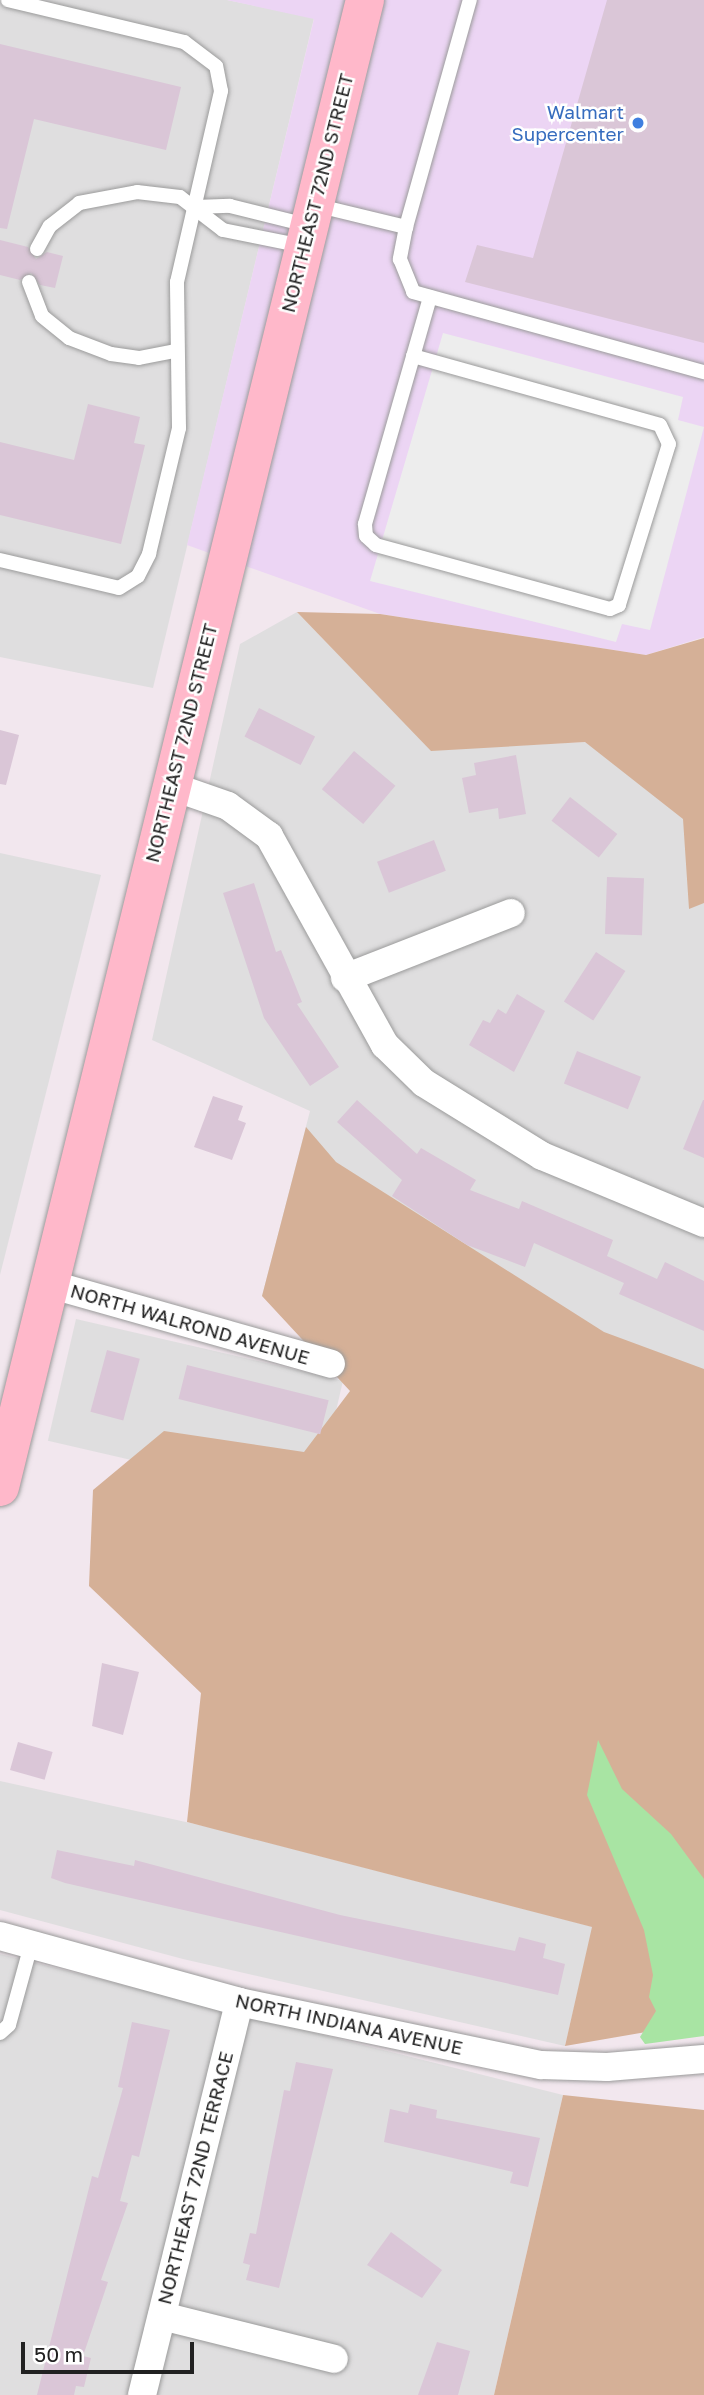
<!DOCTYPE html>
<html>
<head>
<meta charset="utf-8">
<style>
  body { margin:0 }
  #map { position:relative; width:704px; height:2395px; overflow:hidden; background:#f2e7ee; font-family:"Golos Text",sans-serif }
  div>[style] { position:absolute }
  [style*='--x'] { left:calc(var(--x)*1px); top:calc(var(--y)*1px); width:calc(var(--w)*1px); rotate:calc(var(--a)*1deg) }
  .residential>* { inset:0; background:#dfdedf; transform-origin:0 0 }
  .commercial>* { inset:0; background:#ecd5f4 }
  .forest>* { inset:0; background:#d5b097 }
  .parking>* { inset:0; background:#ededed }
  .water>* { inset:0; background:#a8e4a3 }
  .building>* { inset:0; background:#dac6d7; transform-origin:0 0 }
  .roads { filter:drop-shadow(0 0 2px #9b9b9b) drop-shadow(0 0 2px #9b9b9b) }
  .lane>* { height:14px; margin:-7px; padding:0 7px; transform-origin:7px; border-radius:7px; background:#fff }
  .street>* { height:28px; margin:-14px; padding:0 14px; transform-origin:14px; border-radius:14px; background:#fff }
  .secondary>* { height:38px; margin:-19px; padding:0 19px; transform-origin:19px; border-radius:19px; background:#ffb8ca }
  .dots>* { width:19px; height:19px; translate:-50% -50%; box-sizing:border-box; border:4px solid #fff; border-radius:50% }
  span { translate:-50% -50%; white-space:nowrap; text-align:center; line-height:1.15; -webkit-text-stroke:5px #fff; paint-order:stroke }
  .shop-label { font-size:19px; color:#366cbe }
  .right { translate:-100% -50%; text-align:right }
  .street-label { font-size:19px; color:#212121 }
  .scale { position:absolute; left:21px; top:2342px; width:173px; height:32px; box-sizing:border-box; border:4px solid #212121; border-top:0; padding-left:9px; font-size:21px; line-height:24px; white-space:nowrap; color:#212121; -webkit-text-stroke:5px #fff; paint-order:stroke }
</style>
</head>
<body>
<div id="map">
  <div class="residential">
    <i style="clip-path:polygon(0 0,227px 0,314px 18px,153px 688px,0 657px)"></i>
    <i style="clip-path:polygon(297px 612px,431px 750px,585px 742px,704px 775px,704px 1416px,262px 1296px,310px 1111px,152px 1040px,240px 644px)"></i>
    <i style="clip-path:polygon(0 853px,101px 875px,0 1275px)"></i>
    <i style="left:76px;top:1319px;width:274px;height:125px;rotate:13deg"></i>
    <i style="clip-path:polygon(0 1781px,213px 1828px,593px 1927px,565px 2046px,183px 1959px,0 1910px)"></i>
    <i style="clip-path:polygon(0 1954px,563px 2095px,494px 2395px,0 2395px)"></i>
  </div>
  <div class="commercial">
    <i style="clip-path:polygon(227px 0,704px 0,704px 637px,646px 655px,380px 614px,187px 545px,314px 19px)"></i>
  </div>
  <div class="forest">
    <i style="clip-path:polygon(297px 612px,380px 614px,646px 655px,704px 638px,704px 903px,689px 909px,683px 819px,585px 742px,431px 751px)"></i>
    <i style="clip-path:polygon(306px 1127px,336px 1162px,604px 1332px,704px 1369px,704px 2022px,565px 2046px,592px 1927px,187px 1822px,201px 1693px,89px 1586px,93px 1490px,164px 1431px,304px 1452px,350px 1391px,262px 1296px)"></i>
    <i style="clip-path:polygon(563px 2095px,704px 2110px,704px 2395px,494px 2395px)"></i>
  </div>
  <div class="parking">
    <i style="clip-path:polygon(443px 333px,683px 397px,678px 420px,704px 427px,650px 630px,622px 624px,616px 642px,370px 581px)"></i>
  </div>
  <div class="water">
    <i style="clip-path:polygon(598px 1740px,622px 1789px,671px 1834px,704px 1879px,704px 2036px,645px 2044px,640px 2037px,656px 2011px,649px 1997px,653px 1975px,644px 1930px,587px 1795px)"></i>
  </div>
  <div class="building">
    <i style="clip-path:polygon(607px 0,704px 0,704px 343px,465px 282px,477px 245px,533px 258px)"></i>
    <i style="clip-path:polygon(0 44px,181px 87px,166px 150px,34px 119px,7px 229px,0 228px)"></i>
    <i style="clip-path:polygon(0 240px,28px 247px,36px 259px,47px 252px,63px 256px,55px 288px,40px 285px,31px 273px,20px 280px,0 275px)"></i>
    <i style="clip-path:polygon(88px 404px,140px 417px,134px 443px,145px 445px,121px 544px,0 515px,0 442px,74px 460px)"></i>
    <i style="left:259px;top:708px;width:63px;height:32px;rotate:27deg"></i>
    <i style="clip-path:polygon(0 730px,19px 735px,6px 785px,0 784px)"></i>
    <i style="left:354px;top:751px;width:54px;height:50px;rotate:40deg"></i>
    <i style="clip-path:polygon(516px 755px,526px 814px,499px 819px,498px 808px,469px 813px,462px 778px,476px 775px,474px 763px)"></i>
    <i style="left:570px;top:797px;width:60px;height:30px;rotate:38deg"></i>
    <i style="left:434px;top:840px;width:33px;height:61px;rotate:69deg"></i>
    <i style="left:607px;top:877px;width:37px;height:57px;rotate:2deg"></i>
    <i style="clip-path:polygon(254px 883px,276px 952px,281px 950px,302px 1002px,297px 1004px,339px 1067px,310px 1086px,264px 1018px,223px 893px)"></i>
    <i style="left:596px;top:952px;width:35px;height:59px;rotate:33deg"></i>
    <i style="clip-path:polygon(517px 994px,545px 1011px,514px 1072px,469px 1045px,483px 1020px,490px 1023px,498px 1009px,506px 1014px)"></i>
    <i style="left:577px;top:1051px;width:69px;height:35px;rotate:22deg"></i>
    <i style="clip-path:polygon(213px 1096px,243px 1106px,238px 1120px,246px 1123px,232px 1160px,194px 1147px)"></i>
    <i style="clip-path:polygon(357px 1100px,417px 1154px,421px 1148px,476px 1180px,470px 1190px,519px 1209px,522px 1201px,613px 1240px,607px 1256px,657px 1279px,665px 1262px,704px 1281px,704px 1331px,619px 1294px,624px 1283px,534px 1243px,525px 1267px,467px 1245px,392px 1196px,402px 1180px,337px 1122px)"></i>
    <i style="clip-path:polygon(703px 1100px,704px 1100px,704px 1158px,683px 1149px)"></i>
    <i style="left:107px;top:1350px;width:34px;height:64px;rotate:15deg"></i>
    <i style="left:187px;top:1365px;width:146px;height:35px;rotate:14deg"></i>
    <i style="clip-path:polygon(102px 1663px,139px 1672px,123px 1735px,92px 1726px)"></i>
    <i style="left:18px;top:1742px;width:36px;height:29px;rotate:16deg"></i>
    <i style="clip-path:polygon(57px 1850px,134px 1866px,135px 1860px,340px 1915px,515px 1951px,519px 1937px,546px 1944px,543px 1958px,565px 1964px,558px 1995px,65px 1883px,51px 1878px)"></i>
    <i style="clip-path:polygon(132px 2022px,170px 2030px,139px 2157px,132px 2155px,120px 2201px,128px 2203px,101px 2280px,108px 2282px,83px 2356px,91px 2358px,84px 2387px,76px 2386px,74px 2395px,37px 2395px,92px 2176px,98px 2178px,123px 2088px,118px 2087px)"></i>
    <i style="clip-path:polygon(296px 2062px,333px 2069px,279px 2288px,246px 2280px,250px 2265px,243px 2263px,250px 2233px,256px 2234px,284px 2090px,290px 2091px)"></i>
    <i style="clip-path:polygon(410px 2104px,437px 2110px,436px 2118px,540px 2138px,528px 2187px,510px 2183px,513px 2172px,384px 2142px,390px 2109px,408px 2113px)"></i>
    <i style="clip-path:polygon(391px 2232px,442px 2270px,422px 2298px,367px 2265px)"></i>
    <i style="clip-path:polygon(437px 2342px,470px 2351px,458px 2395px,418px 2395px)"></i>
  </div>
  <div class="roads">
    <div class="lane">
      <i style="--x:315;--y:205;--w:94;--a:13.6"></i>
      <i style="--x:406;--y:227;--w:33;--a:101"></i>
      <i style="--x:400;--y:259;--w:35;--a:68"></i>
      <i style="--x:413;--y:292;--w:302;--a:15.4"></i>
      <i style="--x:195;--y:207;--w:35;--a:-2"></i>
      <i style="--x:230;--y:206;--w:79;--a:13.9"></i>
      <i style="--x:406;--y:227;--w:236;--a:-74.3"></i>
      <i style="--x:37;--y:249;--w:26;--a:-61"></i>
      <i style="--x:50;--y:226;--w:37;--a:-38"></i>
      <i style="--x:79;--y:203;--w:59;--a:-10.7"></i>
      <i style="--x:137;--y:192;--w:43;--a:6.6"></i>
      <i style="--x:180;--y:197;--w:54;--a:37.5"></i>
      <i style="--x:223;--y:230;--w:82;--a:11.3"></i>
      <i style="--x:29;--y:282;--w:36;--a:69"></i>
      <i style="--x:42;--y:316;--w:35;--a:39"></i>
      <i style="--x:69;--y:338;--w:45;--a:20.9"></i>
      <i style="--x:111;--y:354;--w:28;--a:8"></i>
      <i style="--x:139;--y:358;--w:38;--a:-11"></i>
      <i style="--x:413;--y:356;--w:256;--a:15.6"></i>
      <i style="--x:660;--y:425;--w:21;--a:65"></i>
      <i style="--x:669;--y:444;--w:169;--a:107.3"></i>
      <i style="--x:619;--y:605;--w:10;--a:156"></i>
      <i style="--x:610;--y:609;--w:243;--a:-164.7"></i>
      <i style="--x:376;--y:545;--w:13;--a:-138"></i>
      <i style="--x:366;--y:536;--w:12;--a:-95"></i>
      <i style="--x:365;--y:524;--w:236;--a:-74"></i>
      <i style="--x:0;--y:560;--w:122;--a:13.2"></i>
      <i style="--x:119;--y:588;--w:22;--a:-32"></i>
      <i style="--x:138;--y:576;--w:25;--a:-63"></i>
      <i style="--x:149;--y:554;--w:130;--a:-76.6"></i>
      <i style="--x:179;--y:428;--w:146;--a:-90.8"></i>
      <i style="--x:177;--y:282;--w:196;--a:-77"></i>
      <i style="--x:221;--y:91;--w:25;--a:-101"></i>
      <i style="--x:216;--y:66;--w:40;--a:-143"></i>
      <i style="--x:184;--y:42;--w:181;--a:-166.6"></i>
      <i style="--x:0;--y:2033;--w:12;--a:-42"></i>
      <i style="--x:9;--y:2025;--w:83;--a:-74.6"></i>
    </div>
    <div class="street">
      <i style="--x:171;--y:786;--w:60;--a:19.3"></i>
      <i style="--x:228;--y:806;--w:51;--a:36.2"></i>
      <i style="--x:269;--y:836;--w:239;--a:61"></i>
      <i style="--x:385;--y:1045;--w:54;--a:44.3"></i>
      <i style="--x:424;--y:1083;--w:139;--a:31.7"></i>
      <i style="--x:542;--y:1156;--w:175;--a:22.5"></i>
      <i style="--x:345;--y:978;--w:178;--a:-21.4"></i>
      <i style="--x:49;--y:1284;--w:293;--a:15.8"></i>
      <i style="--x:0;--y:1936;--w:248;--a:15.4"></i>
      <i style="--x:239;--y:2002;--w:309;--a:11.8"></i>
      <i style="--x:541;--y:2065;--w:66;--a:1.7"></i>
      <i style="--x:607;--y:2067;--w:97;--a:-4.7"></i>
      <i style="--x:162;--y:2316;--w:177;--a:14"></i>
      <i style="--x:142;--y:2395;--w:405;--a:-76.1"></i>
    </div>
    <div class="secondary">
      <i style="--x:0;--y:1487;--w:1531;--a:-76.21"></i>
    </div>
  </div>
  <div class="dots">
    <i style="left:638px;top:123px;background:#3f7fe0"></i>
  </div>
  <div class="shop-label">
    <span class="right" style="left:624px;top:123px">Walmart<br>Supercenter</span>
  </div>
  <div class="street-label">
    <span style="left:317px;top:193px;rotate:-76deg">NORTHEAST 72ND STREET</span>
    <span style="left:181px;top:743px;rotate:-76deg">NORTHEAST 72ND STREET</span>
    <span style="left:190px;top:1324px;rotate:16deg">NORTH WALROND AVENUE</span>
    <span style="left:349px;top:2024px;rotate:12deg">NORTH INDIANA AVENUE</span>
    <span style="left:195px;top:2178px;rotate:-76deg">NORTHEAST 72ND TERRACE</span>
  </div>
  <div class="scale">50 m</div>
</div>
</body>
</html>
